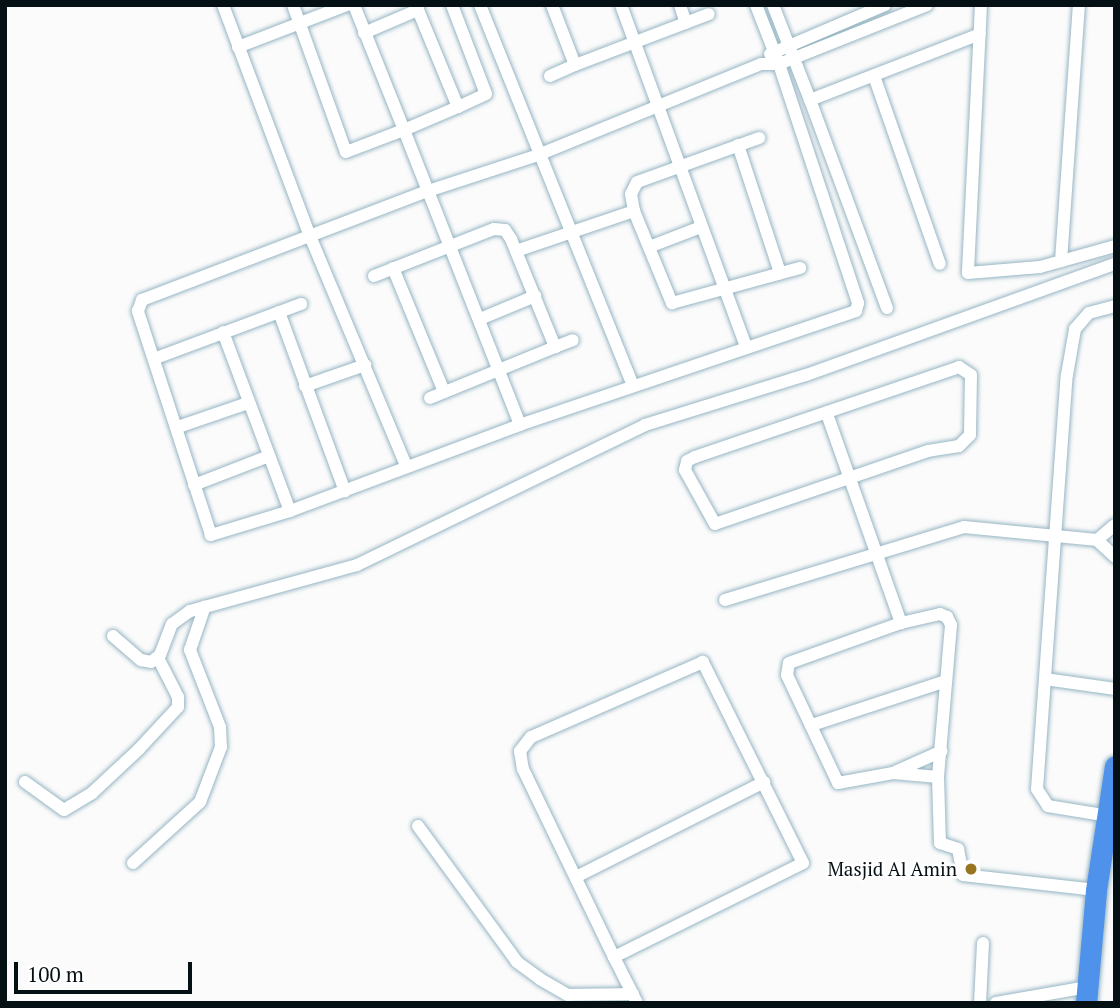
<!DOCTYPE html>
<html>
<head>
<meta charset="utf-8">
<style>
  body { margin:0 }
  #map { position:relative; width:1120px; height:1008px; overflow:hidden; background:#fbfbfb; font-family:"PT Serif",serif }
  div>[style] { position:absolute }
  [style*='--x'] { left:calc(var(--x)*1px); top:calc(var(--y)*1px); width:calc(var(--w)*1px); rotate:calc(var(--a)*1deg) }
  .roads { filter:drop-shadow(0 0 2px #96b5c3) drop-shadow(0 0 2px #96b5c3) }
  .street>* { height:12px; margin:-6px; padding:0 6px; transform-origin:6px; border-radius:6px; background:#fff }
  .highway>* { height:21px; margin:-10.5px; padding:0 10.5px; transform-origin:10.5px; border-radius:10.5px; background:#4f92ec }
  .dots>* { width:19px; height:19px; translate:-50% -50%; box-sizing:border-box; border:4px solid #fff; border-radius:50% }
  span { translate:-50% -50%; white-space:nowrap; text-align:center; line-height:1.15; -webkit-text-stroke:5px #fff; paint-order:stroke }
  .poi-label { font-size:19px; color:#051015 }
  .right { translate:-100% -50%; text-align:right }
  .frame { position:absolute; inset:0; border:7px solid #051015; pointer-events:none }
  .scale { position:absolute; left:14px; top:962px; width:178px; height:32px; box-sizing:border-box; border:4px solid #051015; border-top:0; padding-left:9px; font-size:21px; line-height:24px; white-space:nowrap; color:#051015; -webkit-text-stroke:5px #fff; paint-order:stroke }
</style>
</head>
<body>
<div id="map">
  <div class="roads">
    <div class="street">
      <i style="--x:223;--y:5;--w:247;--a:69.4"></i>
      <i style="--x:310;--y:236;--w:249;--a:67.3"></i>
      <i style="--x:293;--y:5;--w:156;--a:70.2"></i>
      <i style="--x:346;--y:152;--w:62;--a:-20.8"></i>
      <i style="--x:404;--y:130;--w:317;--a:68.5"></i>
      <i style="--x:354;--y:5;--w:135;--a:68.2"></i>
      <i style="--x:404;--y:130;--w:59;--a:-23.1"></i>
      <i style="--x:458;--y:107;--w:110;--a:-112.4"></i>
      <i style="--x:452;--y:5;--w:95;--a:69.1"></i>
      <i style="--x:486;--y:94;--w:31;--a:155"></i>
      <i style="--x:480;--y:5;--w:410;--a:68.1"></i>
      <i style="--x:552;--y:5;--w:64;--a:69"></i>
      <i style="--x:575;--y:65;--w:143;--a:-20.8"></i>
      <i style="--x:621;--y:5;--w:364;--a:69.9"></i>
      <i style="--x:680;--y:5;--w:19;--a:72"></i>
      <i style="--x:756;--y:5;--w:63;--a:68.7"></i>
      <i style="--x:779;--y:64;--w:252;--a:71.7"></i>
      <i style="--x:858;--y:303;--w:8;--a:104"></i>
      <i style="--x:856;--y:311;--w:355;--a:161.3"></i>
      <i style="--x:520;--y:425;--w:246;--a:159.5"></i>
      <i style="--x:290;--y:511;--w:83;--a:163.1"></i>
      <i style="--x:211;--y:535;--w:236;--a:-108.1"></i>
      <i style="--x:138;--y:311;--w:12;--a:-70"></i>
      <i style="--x:142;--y:300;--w:306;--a:-20.9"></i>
      <i style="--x:428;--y:191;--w:116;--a:-18.1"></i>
      <i style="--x:538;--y:155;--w:241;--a:-22.2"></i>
      <i style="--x:761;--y:64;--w:18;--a:0"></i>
      <i style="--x:779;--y:64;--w:159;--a:-21.7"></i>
      <i style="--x:773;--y:5;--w:102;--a:68.7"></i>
      <i style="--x:981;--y:5;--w:268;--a:92.8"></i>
      <i style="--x:968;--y:273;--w:72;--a:-4.8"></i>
      <i style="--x:1040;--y:267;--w:78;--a:-15.6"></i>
      <i style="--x:364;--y:33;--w:59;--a:-23.1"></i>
      <i style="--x:238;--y:47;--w:117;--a:-21.1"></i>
      <i style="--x:770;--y:54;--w:125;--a:-23.1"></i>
      <i style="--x:550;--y:76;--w:27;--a:-24"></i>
      <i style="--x:874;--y:76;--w:199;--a:70.7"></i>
      <i style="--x:738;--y:145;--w:135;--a:71.8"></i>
      <i style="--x:634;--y:211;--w:100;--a:67.6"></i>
      <i style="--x:672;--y:303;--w:133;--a:-15.3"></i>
      <i style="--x:649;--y:247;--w:56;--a:-21"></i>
      <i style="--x:516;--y:251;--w:125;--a:-18.7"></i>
      <i style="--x:634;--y:211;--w:17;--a:-100"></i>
      <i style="--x:631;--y:194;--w:13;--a:-63"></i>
      <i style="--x:637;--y:182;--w:130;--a:-19.8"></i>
      <i style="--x:1061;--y:261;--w:257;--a:-86"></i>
      <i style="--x:393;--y:268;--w:134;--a:67.6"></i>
      <i style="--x:374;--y:276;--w:129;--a:-21.4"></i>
      <i style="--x:494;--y:229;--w:11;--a:5"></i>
      <i style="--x:505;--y:230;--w:11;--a:56"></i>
      <i style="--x:511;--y:239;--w:117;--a:67.8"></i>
      <i style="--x:555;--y:347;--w:135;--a:157.8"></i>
      <i style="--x:887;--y:308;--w:222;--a:-110.3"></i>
      <i style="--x:810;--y:100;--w:182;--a:-21.2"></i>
      <i style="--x:279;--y:312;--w:191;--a:69.8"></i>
      <i style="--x:480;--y:319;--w:60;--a:-22.7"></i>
      <i style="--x:223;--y:332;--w:191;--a:69.5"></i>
      <i style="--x:555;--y:347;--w:19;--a:-21"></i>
      <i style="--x:156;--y:358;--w:155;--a:-20.4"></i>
      <i style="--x:959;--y:367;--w:14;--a:34"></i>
      <i style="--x:971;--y:375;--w:60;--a:91"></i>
      <i style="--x:970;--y:435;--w:16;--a:135"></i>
      <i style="--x:959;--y:446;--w:31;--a:171"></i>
      <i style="--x:928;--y:451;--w:225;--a:161.1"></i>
      <i style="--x:715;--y:524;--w:62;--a:-119.1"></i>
      <i style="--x:685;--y:470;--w:9;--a:-77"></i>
      <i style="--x:687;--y:461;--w:9;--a:-27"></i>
      <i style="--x:695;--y:457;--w:279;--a:-18.8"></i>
      <i style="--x:305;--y:386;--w:64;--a:-19.3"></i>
      <i style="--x:827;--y:414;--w:222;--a:70.5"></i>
      <i style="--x:178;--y:427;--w:74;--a:-18.9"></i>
      <i style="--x:194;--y:485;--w:80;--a:-21.1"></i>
      <i style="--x:1097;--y:540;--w:23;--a:-40"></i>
      <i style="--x:725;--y:600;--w:250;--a:-17"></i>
      <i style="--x:964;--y:527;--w:134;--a:5.6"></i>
      <i style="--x:1097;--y:540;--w:25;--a:43"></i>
      <i style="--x:113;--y:636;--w:37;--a:41"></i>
      <i style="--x:141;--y:660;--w:10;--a:11"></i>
      <i style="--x:151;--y:662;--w:11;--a:-38"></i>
      <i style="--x:160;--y:655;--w:33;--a:-69"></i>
      <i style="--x:172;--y:624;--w:22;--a:-36"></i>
      <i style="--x:190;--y:611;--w:173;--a:-15.4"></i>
      <i style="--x:357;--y:565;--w:320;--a:-25.9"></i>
      <i style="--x:645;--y:425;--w:169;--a:-17.3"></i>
      <i style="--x:806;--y:375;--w:328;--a:-19.8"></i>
      <i style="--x:1045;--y:679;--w:71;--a:8.1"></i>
      <i style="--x:812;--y:725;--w:141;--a:-18.2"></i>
      <i style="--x:895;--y:772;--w:51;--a:-24.1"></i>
      <i style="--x:938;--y:777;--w:45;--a:-174.9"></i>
      <i style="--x:893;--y:773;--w:56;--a:169.7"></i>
      <i style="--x:838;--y:783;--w:119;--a:-115.3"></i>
      <i style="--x:787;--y:675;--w:12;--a:-81"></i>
      <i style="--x:789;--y:663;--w:119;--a:-19.7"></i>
      <i style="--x:901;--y:623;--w:40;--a:-13"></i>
      <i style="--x:940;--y:614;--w:8;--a:23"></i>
      <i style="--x:947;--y:617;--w:9;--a:63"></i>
      <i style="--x:951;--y:625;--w:153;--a:94.9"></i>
      <i style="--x:938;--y:777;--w:66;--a:88.3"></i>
      <i style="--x:940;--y:843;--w:19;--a:18"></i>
      <i style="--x:958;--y:849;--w:26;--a:79"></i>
      <i style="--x:963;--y:875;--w:134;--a:6.4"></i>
      <i style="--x:25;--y:782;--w:48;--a:35.7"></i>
      <i style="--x:64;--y:810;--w:33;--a:-31"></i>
      <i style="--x:92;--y:793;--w:64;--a:-43.1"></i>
      <i style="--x:139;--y:749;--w:57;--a:-47.1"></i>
      <i style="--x:178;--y:707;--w:10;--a:-90"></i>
      <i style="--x:178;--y:697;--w:44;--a:-117.1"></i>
      <i style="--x:1109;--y:816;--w:62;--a:-170.7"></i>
      <i style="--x:1048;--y:806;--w:20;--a:-123"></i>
      <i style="--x:1037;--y:789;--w:415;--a:-85.9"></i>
      <i style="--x:1067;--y:375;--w:47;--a:-80.1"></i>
      <i style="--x:1075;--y:329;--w:21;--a:-49"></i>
      <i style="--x:1089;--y:313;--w:27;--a:-15"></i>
      <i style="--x:418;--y:826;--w:168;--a:53.9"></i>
      <i style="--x:517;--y:962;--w:29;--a:36"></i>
      <i style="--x:540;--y:979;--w:32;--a:30"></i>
      <i style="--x:568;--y:995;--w:65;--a:-0.9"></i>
      <i style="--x:133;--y:863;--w:91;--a:-42.3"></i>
      <i style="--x:200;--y:802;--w:59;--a:-69.1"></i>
      <i style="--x:221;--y:747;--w:20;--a:-93"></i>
      <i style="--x:220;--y:727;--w:83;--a:-111.3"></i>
      <i style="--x:190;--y:650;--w:46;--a:-71.2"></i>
      <i style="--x:576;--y:877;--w:211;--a:-26.8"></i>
      <i style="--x:614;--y:957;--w:211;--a:-26.4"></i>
      <i style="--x:803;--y:863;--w:225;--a:-116.5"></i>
      <i style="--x:703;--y:662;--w:188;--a:156.4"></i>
      <i style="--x:531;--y:737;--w:18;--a:128"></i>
      <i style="--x:520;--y:751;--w:18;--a:81"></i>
      <i style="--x:523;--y:769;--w:209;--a:64.2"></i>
      <i style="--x:614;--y:957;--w:51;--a:63.4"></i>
      <i style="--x:980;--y:1003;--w:60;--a:-87.1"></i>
      <i style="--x:996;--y:1003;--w:93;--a:-9.9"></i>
    </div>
    <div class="highway">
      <i style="--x:1086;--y:1003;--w:113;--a:-84.9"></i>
      <i style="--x:1096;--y:890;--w:125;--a:-81.3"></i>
    </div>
  </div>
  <div class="dots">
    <i style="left:971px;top:869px;background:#98751e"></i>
  </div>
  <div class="poi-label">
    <span class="right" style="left:957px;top:869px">Masjid Al Amin</span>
  </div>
  <div class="frame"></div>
  <div class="scale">100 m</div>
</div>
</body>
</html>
